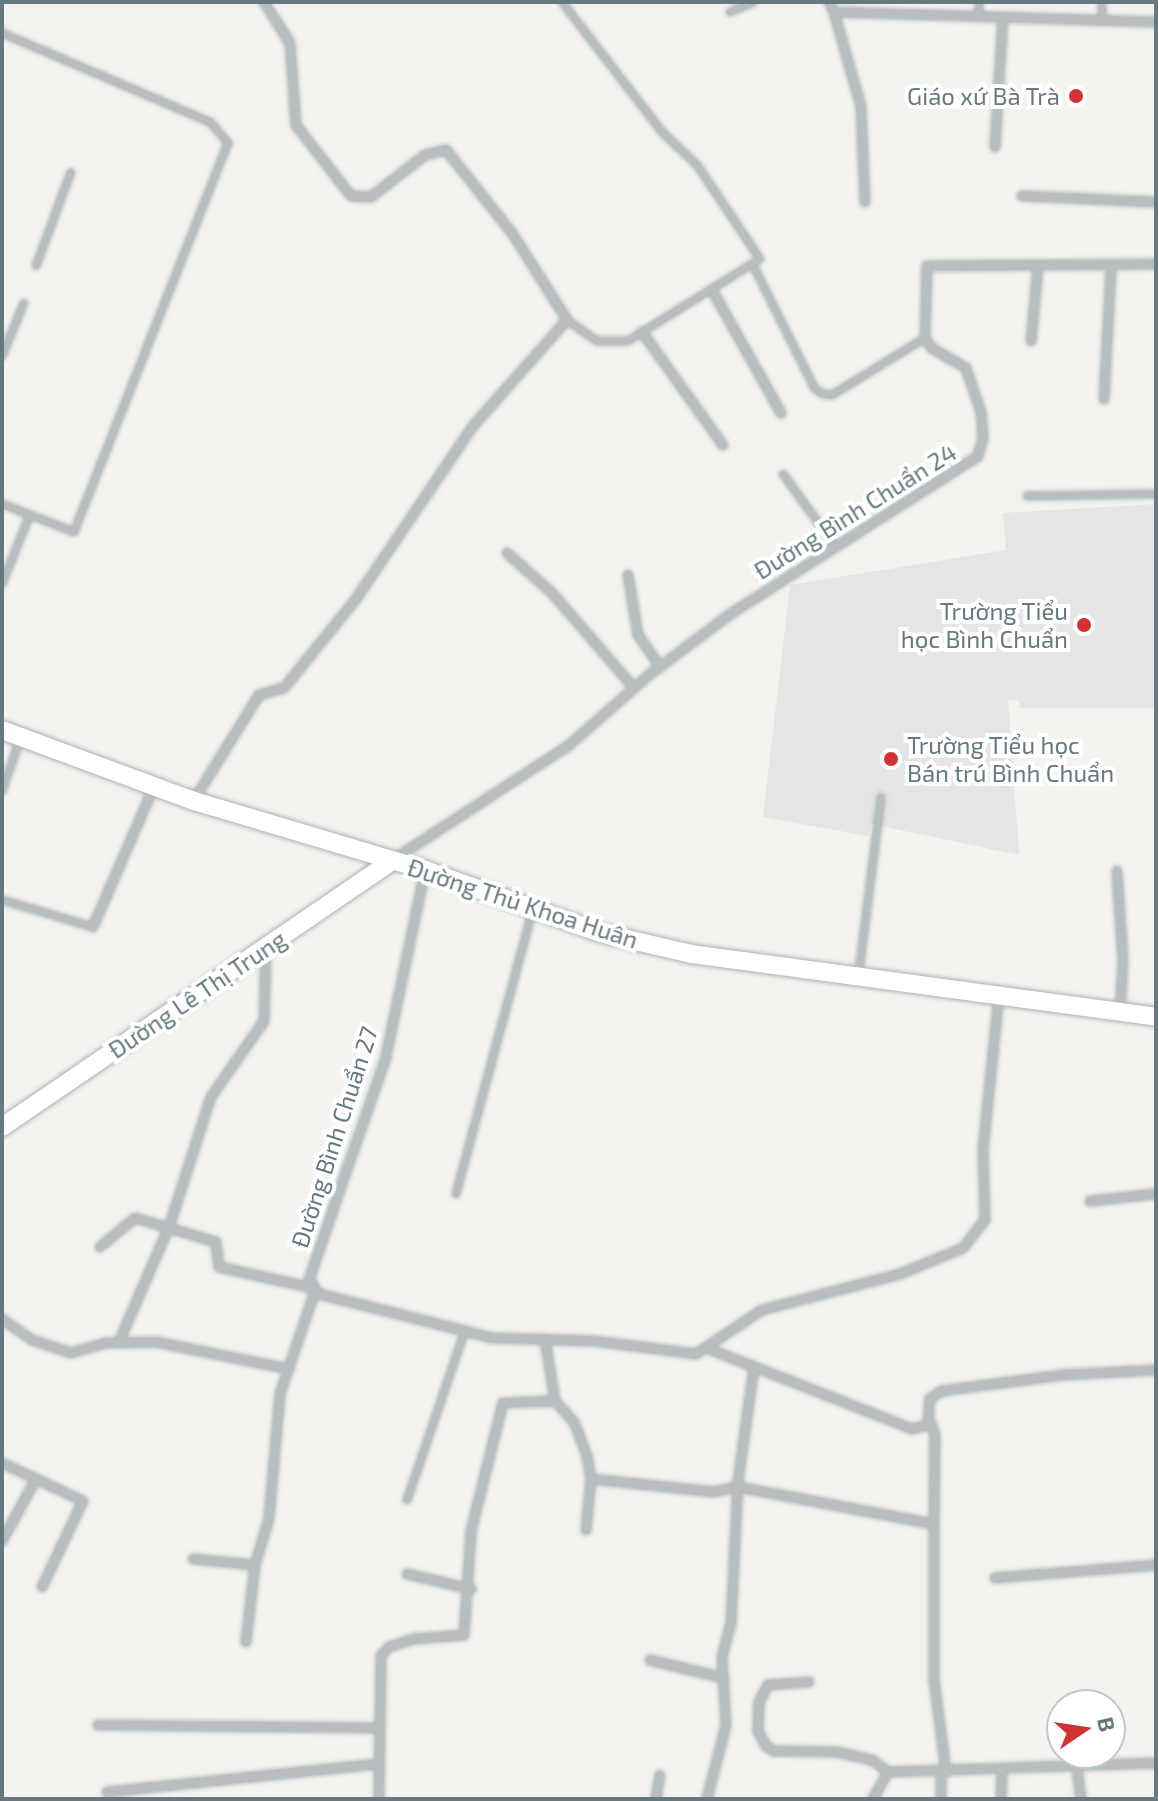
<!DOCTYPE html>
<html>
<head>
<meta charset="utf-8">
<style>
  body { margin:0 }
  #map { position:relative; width:1158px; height:1801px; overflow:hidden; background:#f4f3f0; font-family:"Exo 2",sans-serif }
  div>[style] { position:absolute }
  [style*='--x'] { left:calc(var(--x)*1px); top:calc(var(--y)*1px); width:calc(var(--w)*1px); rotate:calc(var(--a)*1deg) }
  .built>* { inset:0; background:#e4e5e4 }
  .roads { filter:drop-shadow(0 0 2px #abb3b5) drop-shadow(0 0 2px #abb3b5) }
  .lane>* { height:6px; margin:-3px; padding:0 3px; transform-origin:3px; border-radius:3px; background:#b8bec0 }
  .street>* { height:8px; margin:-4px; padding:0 4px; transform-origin:4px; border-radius:4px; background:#b8bec0 }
  .secondary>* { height:18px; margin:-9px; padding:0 9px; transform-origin:9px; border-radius:9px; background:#fff }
  .dots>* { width:22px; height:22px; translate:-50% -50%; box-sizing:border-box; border:4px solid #fff; border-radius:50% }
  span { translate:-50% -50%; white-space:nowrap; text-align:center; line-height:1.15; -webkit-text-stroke:8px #fff; paint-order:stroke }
  .poi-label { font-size:24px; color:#65797e }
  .right { translate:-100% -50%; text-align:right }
  .left { translate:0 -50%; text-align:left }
  .street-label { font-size:24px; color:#65797e }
  .frame { position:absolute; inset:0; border:4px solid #65797e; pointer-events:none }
  .north { position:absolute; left:1046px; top:1689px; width:80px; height:80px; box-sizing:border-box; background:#fff; border:2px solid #c1c9cb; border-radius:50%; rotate:77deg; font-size:22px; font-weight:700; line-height:32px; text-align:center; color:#65797e }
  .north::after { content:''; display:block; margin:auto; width:28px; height:36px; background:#d23232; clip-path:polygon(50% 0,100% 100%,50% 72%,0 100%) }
</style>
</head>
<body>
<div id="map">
  <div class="built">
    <i style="clip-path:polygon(1156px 504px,1156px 708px,1020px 708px,1019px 701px,1008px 700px,1019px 855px,871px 824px,868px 836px,763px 817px,790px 585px,1006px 550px,1003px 513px)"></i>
  </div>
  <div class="roads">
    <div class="lane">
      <i style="--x:562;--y:2;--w:164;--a:52.4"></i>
      <i style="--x:662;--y:132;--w:48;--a:43.3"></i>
      <i style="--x:697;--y:165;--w:113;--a:56.2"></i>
      <i style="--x:760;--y:259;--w:155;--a:148.2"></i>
      <i style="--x:628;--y:341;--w:31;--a:180"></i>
      <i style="--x:597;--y:341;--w:37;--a:-145"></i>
      <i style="--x:730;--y:12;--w:25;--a:-23"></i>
      <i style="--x:979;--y:17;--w:15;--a:-90"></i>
      <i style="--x:1102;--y:20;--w:18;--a:-90"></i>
      <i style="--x:2;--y:33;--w:226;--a:23.2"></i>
      <i style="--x:210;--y:122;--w:28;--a:49"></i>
      <i style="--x:228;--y:143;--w:418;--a:111.6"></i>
      <i style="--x:74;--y:532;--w:77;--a:-158.7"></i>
      <i style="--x:36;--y:266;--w:100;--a:-69.6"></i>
      <i style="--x:754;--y:267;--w:136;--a:63.4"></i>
      <i style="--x:815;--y:389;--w:9;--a:32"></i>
      <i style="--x:823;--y:394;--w:9;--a:6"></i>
      <i style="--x:832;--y:395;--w:109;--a:-31.5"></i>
      <i style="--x:2;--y:356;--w:57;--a:-67.5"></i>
      <i style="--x:783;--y:474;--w:89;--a:54.2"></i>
      <i style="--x:1027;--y:496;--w:129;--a:-0.9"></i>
      <i style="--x:2;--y:584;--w:72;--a:-68.1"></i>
      <i style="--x:2;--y:791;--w:54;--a:-70.6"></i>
      <i style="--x:2;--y:900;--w:95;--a:16.5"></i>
      <i style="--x:859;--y:972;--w:176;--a:-82.8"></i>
      <i style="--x:456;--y:1194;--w:291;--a:-74.9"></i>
      <i style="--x:407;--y:1500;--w:179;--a:-71.1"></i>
    </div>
    <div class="street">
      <i style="--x:829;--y:2;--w:11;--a:63"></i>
      <i style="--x:834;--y:12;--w:322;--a:1.8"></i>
      <i style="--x:834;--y:12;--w:99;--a:74.1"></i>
      <i style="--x:861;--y:107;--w:95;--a:87.6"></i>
      <i style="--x:995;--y:147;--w:129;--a:-86.5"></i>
      <i style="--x:1022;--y:196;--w:134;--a:2.6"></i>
      <i style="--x:712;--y:290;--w:141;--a:60.7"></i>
      <i style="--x:642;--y:332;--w:139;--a:54.4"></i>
      <i style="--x:1031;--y:341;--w:74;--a:-84.6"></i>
      <i style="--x:1104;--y:399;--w:131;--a:-86.9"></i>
      <i style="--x:507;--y:553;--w:60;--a:41.6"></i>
      <i style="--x:552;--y:593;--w:125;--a:49.2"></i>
      <i style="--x:628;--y:575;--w:61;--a:80.5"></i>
      <i style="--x:638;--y:635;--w:39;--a:55"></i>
      <i style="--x:194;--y:800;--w:123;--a:-58.2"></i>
      <i style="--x:259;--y:695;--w:26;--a:-16"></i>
      <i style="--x:284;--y:688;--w:114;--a:-51"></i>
      <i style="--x:356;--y:599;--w:210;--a:-55.9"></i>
      <i style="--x:474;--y:425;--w:140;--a:-48.5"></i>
      <i style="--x:567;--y:320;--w:103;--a:-122.3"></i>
      <i style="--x:512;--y:233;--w:106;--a:-128.5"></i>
      <i style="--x:446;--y:150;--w:22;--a:167"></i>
      <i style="--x:425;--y:155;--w:68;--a:142.1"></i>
      <i style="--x:371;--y:197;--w:20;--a:-177"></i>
      <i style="--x:351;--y:196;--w:90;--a:-127.8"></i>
      <i style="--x:296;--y:125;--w:82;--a:-94.2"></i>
      <i style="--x:290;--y:43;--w:49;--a:-122.4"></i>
      <i style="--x:396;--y:858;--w:205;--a:-33.1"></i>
      <i style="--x:568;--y:746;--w:108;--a:-41.2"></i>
      <i style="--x:649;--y:675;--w:104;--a:-36.8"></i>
      <i style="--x:732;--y:613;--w:292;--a:-32.5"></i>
      <i style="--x:978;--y:456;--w:18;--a:-74"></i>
      <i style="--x:983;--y:439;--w:27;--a:-94"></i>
      <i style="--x:981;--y:412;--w:46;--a:-108.8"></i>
      <i style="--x:966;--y:368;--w:39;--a:-150"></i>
      <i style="--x:932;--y:348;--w:12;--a:-125"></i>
      <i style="--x:925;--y:338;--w:72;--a:-88.4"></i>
      <i style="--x:927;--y:266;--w:229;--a:-0.5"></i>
      <i style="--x:425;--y:871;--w:193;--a:101.9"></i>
      <i style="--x:385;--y:1060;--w:232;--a:109.1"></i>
      <i style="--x:309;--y:1279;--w:18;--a:56"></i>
      <i style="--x:319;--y:1294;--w:178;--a:14.3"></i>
      <i style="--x:491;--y:1338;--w:103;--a:1.7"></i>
      <i style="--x:594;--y:1341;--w:103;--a:7.3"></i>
      <i style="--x:696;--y:1354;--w:79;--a:-33.7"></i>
      <i style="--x:762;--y:1310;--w:143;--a:-14.6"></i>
      <i style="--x:900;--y:1274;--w:68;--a:-22.4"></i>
      <i style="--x:963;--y:1248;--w:36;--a:-52"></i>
      <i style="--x:985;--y:1220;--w:70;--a:-91.6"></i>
      <i style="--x:983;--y:1150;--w:156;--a:-84.1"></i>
      <i style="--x:1117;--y:871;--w:90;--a:86.2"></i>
      <i style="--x:1123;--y:961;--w:51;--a:93.4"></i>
      <i style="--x:93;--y:927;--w:153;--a:-66.5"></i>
      <i style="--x:1090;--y:1201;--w:66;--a:-6.1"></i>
      <i style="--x:100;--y:1247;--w:45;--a:-39.6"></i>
      <i style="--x:135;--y:1218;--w:84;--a:16.5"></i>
      <i style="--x:216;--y:1242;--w:25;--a:83"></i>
      <i style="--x:219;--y:1267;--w:95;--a:12.7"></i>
      <i style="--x:2;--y:1319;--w:37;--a:35"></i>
      <i style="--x:32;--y:1340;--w:41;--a:18.4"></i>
      <i style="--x:71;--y:1353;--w:36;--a:-16"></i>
      <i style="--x:106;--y:1343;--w:50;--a:-1.1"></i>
      <i style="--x:156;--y:1342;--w:136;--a:11.5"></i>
      <i style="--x:545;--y:1339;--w:63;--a:80.8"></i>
      <i style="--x:555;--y:1401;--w:28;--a:48"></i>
      <i style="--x:574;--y:1422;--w:36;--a:69"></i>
      <i style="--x:587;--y:1456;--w:23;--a:80"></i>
      <i style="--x:591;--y:1479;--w:51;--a:95.6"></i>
      <i style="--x:119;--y:1342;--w:125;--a:-66.5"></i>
      <i style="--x:169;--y:1227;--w:137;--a:-72.1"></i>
      <i style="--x:211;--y:1097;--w:93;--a:-55.1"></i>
      <i style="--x:264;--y:1021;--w:72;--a:-88.4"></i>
      <i style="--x:709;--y:1349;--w:218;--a:21.5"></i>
      <i style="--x:912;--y:1429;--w:16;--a:-14"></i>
      <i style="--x:928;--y:1425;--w:26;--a:-86"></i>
      <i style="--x:930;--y:1399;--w:14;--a:-36"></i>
      <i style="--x:941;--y:1391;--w:123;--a:-7.5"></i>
      <i style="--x:1063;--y:1375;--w:93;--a:-3.1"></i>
      <i style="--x:2;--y:1463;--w:89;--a:25.1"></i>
      <i style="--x:83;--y:1501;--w:95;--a:115.5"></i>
      <i style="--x:591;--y:1479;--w:124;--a:6"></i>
      <i style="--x:714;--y:1492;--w:25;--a:-12"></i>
      <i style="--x:738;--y:1487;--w:199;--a:10.7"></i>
      <i style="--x:934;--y:1524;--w:89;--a:-89.4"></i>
      <i style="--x:935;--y:1435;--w:15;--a:-110"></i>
      <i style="--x:934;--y:1524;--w:155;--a:90"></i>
      <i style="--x:934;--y:1679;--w:94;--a:82.6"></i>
      <i style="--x:2;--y:1541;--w:71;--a:-61.3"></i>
      <i style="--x:193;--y:1559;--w:62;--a:5.5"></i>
      <i style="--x:407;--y:1574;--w:66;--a:13.2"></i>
      <i style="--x:995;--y:1578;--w:162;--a:-4.6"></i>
      <i style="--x:246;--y:1642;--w:78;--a:-83.3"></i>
      <i style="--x:255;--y:1565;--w:49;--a:-73.4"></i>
      <i style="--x:269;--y:1518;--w:124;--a:-84.9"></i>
      <i style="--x:280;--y:1394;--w:109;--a:-71.2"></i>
      <i style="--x:650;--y:1660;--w:76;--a:13.7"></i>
      <i style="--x:809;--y:1682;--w:41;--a:175.8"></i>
      <i style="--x:768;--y:1685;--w:19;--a:118"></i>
      <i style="--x:759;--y:1702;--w:29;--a:92"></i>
      <i style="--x:758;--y:1731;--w:17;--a:62"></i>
      <i style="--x:766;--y:1746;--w:9;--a:32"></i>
      <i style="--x:774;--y:1751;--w:63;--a:0.9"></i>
      <i style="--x:837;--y:1752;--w:36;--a:13"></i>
      <i style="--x:872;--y:1760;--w:20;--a:37"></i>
      <i style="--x:98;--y:1725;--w:279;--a:0.6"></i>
      <i style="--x:1077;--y:1767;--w:32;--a:83"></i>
      <i style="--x:941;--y:1772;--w:27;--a:90"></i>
      <i style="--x:107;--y:1792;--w:272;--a:-5.9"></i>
      <i style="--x:379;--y:1799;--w:143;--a:-89.2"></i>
      <i style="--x:381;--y:1656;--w:12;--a:-48"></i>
      <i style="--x:389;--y:1647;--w:25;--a:-18"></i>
      <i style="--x:413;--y:1639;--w:51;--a:-4.5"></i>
      <i style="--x:464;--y:1635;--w:104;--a:-86.1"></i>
      <i style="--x:471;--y:1531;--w:132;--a:-76"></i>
      <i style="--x:503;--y:1403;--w:52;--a:-2.2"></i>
      <i style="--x:656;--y:1799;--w:24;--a:-81"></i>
      <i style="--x:707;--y:1799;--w:76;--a:-75.6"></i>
      <i style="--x:726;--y:1725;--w:68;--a:-93.4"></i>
      <i style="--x:722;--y:1657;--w:34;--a:-75"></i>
      <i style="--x:731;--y:1624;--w:143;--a:-87.2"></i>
      <i style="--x:738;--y:1481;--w:115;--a:-82"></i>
      <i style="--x:873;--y:1799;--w:31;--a:-61"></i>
      <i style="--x:888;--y:1772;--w:268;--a:-1.9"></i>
      <i style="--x:1001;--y:1799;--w:27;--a:-88"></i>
    </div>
    <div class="secondary">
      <i style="--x:2;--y:730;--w:205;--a:20.3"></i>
      <i style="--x:194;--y:801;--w:241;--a:16.6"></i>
      <i style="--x:425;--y:870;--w:187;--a:19.7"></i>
      <i style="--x:601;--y:933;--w:93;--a:13"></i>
      <i style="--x:692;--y:954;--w:468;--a:7.7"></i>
      <i style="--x:2;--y:1127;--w:472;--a:-34.3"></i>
    </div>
  </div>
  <div class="dots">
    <i style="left:1076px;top:96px;background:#d23232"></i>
    <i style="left:1084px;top:625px;background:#d23232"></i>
    <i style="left:891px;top:759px;background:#d23232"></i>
  </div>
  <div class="poi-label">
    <span class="right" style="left:1060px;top:96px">Giáo xứ Bà Trà</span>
    <span class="right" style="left:1068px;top:625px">Trường Tiểu<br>học Bình Chuẩn</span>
    <span class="left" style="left:907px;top:759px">Trường Tiểu học<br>Bán trú Bình Chuẩn</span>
  </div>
  <div class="street-label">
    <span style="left:855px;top:511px;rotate:-32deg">Đường Bình Chuẩn 24</span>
    <span style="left:523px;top:903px;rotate:18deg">Đường Thủ Khoa Huân</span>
    <span style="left:197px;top:994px;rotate:-34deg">Đường Lê Thị Trung</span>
    <span style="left:334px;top:1137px;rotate:-72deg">Đường Bình Chuẩn 27</span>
  </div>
  <div class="frame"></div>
  <div class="north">B</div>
</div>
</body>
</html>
